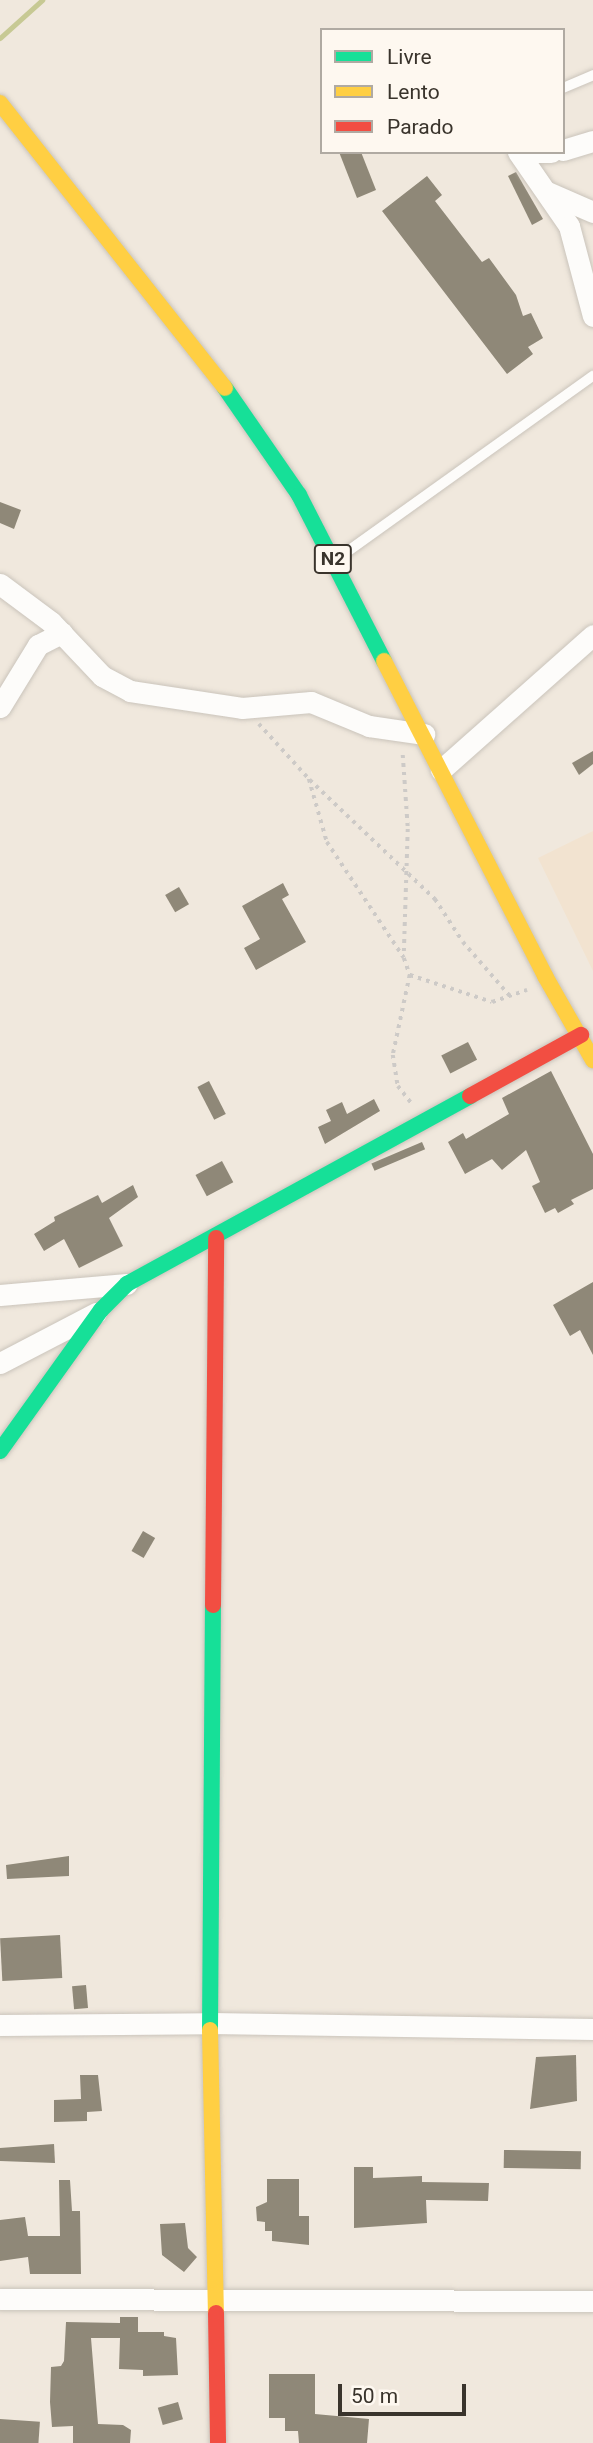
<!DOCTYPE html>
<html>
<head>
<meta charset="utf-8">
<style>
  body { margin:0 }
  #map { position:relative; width:593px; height:2443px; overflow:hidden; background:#f0e8dd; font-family:Roboto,sans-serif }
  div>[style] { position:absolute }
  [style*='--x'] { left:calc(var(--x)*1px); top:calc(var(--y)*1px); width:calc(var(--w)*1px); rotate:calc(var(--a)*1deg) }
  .built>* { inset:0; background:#f2e3d0 }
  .stream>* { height:5px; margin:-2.5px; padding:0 2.5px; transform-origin:2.5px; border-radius:2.5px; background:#c7c994 }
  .building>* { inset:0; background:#8f8878; transform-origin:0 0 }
  .path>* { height:3.5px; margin-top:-1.75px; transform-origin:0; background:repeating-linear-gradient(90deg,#cdcac7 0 3.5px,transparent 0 8.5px) }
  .roads { filter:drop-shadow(0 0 2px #cac4bb) drop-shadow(0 0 2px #cac4bb) }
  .lane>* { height:10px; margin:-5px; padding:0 5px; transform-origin:5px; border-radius:5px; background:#fdfcfa }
  .street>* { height:21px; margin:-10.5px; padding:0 10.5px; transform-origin:10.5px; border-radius:10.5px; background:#fdfcfa }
  .fast>* { height:16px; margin:-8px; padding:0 8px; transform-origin:8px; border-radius:8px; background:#16e098 }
  .slow>* { height:16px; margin:-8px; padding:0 8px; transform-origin:8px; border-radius:8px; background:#ffcf43 }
  .jam>* { height:16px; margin:-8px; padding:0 8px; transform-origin:8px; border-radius:8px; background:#f24e42 }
  span { translate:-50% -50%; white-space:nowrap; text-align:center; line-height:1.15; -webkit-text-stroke:7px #fef8f0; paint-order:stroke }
  .shield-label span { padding:2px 5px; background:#fef8f0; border:2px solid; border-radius:5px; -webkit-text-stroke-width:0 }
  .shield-label { font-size:19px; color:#3a342c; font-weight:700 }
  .legend { position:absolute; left:320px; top:28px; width:245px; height:126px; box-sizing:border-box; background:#fef8f0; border:2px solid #b0aaa2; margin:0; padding:9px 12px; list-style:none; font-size:21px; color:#3a342c }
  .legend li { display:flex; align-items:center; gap:14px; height:35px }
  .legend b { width:35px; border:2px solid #b0aaa2 }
  .scale { position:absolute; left:338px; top:2384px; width:128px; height:32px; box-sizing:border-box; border:4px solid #3a342c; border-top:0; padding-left:9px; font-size:21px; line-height:24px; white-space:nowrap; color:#3a342c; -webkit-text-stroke:5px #fef8f0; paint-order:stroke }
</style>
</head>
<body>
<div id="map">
  <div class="built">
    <i style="clip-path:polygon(593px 831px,593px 971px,538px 858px)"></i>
  </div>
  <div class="stream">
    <i style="--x:0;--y:38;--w:57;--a:-42.1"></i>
  </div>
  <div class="building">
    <i style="clip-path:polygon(339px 152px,361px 152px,376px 190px,357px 198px)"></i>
    <i style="clip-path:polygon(516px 172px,543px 219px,532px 225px,508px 176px)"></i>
    <i style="clip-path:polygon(427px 176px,442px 195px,435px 201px,482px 262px,489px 258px,516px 295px,523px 316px,531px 313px,543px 338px,528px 347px,533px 354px,507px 374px,382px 211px)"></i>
    <i style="clip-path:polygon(0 502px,21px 510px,14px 529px,0 523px)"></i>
    <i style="clip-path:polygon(593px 751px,593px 764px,579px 775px,572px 763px)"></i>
    <i style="clip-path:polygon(283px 883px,289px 895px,282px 899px,306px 942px,256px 970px,244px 948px,260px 939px,242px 906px)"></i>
    <i style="left:179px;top:887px;width:20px;height:16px;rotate:60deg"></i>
    <i style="left:468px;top:1042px;width:20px;height:30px;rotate:63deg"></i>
    <i style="clip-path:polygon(551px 1071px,593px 1154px,593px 1189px,571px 1200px,574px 1204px,558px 1213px,555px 1208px,545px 1213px,532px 1186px,540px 1182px,526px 1150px,502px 1170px,492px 1159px,465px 1174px,448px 1142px,463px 1133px,466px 1139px,509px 1114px,502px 1098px)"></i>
    <i style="left:209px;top:1081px;width:37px;height:13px;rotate:63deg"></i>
    <i style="clip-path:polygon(374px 1099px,380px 1111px,325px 1144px,318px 1127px,331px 1121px,326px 1110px,342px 1102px,347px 1114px)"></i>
    <i style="left:422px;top:1142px;width:8px;height:55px;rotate:67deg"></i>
    <i style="left:222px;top:1161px;width:24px;height:30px;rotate:62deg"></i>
    <i style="clip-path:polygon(133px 1185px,138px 1197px,109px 1218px,123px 1246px,79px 1268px,64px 1239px,44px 1251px,34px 1234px,55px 1221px,54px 1217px,98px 1195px,102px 1203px)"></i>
    <i style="clip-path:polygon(593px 1282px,593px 1355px,580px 1330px,570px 1336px,553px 1305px)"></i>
    <i style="left:143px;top:1531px;width:14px;height:23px;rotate:30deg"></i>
    <i style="clip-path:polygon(69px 1856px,69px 1876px,7px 1879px,6px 1865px)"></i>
    <i style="left:60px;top:1935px;width:43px;height:60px;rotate:87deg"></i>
    <i style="left:86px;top:1985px;width:23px;height:14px;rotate:85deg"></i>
    <i style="clip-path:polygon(576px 2055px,577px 2101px,530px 2109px,536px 2057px)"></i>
    <i style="clip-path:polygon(80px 2075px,98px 2075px,102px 2111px,87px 2112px,87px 2121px,54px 2122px,54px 2100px,81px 2099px)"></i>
    <i style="clip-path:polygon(54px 2144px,55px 2163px,0 2161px,0 2148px)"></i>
    <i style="left:504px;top:2150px;width:77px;height:18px;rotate:1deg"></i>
    <i style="clip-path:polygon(354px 2167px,373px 2167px,373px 2178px,422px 2176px,422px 2182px,489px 2183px,488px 2201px,426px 2200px,427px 2223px,354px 2228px)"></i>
    <i style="clip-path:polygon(267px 2179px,299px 2179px,299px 2216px,309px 2216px,309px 2245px,272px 2241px,272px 2231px,265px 2231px,265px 2222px,257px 2221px,256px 2207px,267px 2202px)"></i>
    <i style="clip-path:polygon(59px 2180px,70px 2180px,72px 2211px,80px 2211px,81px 2274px,30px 2274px,28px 2257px,0 2261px,0 2220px,25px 2217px,28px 2236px,60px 2236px)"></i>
    <i style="clip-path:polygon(185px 2223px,188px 2248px,197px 2257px,184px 2272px,162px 2255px,160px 2224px)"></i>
    <i style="clip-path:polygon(120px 2317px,138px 2317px,138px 2332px,164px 2332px,164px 2336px,176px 2338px,178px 2375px,143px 2376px,143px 2370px,119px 2369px,120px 2338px,91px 2338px,98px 2424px,123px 2425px,131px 2430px,130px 2443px,73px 2443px,73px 2426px,52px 2427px,50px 2402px,51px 2367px,61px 2366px,64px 2361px,66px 2322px,120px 2323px)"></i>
    <i style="clip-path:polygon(269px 2374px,315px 2374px,315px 2414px,369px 2419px,367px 2443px,299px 2443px,298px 2431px,285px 2431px,285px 2418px,269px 2418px)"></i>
    <i style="left:178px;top:2402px;width:18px;height:21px;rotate:74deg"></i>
    <i style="left:0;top:2419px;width:40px;height:24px;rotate:4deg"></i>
  </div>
  <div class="path">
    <i style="--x:259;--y:724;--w:74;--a:47.7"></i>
    <i style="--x:309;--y:779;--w:66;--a:74.1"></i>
    <i style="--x:327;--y:842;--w:139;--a:56.4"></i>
    <i style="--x:404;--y:958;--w:18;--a:71"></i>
    <i style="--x:410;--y:975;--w:82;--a:102"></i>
    <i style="--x:393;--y:1055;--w:31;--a:81"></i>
    <i style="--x:398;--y:1086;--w:23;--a:52"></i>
    <i style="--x:403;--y:755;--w:74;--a:86.1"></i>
    <i style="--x:408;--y:829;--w:127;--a:91.8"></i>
    <i style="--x:310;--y:780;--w:173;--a:43.6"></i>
    <i style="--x:435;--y:899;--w:51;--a:56.9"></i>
    <i style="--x:463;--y:942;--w:72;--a:49"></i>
    <i style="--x:410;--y:975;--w:86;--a:18.2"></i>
    <i style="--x:492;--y:1002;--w:37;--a:-19"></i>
  </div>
  <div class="roads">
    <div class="lane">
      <i style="--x:563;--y:88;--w:33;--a:-23"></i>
      <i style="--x:337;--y:559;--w:315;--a:-35.6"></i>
    </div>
    <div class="street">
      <i style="--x:563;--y:150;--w:31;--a:-17"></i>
      <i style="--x:518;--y:152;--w:90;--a:55.4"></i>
      <i style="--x:569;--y:226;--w:93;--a:75.1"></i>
      <i style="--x:537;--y:152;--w:14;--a:0"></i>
      <i style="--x:547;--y:192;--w:50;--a:23.5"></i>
      <i style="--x:0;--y:584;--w:64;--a:36.7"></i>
      <i style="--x:51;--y:622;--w:74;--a:46.6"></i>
      <i style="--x:102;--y:676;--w:32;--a:28"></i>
      <i style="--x:130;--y:691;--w:113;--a:8.6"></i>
      <i style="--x:242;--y:708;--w:69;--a:-5"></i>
      <i style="--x:311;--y:702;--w:63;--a:22.5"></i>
      <i style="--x:369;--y:726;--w:56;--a:8.3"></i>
      <i style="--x:0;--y:707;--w:73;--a:-58.5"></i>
      <i style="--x:38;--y:645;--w:27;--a:-27"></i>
      <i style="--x:441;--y:770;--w:203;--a:-41.6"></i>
      <i style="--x:0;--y:1295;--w:127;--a:-5"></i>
      <i style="--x:0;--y:1363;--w:108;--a:-27.5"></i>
      <i style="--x:0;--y:2025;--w:210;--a:-0.5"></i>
      <i style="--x:210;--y:2023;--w:383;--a:0.9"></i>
      <i style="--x:0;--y:2299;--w:593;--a:0.19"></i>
    </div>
    <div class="fast">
      <i style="--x:225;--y:388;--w:130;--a:55.3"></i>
      <i style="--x:299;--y:495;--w:186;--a:62.9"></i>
      <i style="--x:0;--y:1451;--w:173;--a:-54.4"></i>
      <i style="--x:101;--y:1310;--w:37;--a:-45"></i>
      <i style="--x:127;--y:1284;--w:391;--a:-28.7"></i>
      <i style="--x:210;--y:2030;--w:425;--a:-89.6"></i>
    </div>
    <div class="slow">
      <i style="--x:0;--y:103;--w:363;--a:51.7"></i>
      <i style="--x:384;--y:661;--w:354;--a:62.9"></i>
      <i style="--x:545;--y:976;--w:97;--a:60.3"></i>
      <i style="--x:210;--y:2030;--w:283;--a:88.8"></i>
    </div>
    <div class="jam">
      <i style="--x:470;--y:1096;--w:127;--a:-28.8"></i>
      <i style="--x:213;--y:1605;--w:367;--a:-89.5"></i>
      <i style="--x:216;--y:2313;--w:130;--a:89.1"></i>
    </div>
  </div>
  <div class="shield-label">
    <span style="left:333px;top:559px">N2</span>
  </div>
  <ul class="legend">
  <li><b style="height:9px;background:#16e098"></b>Livre</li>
  <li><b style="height:9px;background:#ffcf43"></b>Lento</li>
  <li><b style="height:9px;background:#f24e42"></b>Parado</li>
  </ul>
  <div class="scale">50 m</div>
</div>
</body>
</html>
